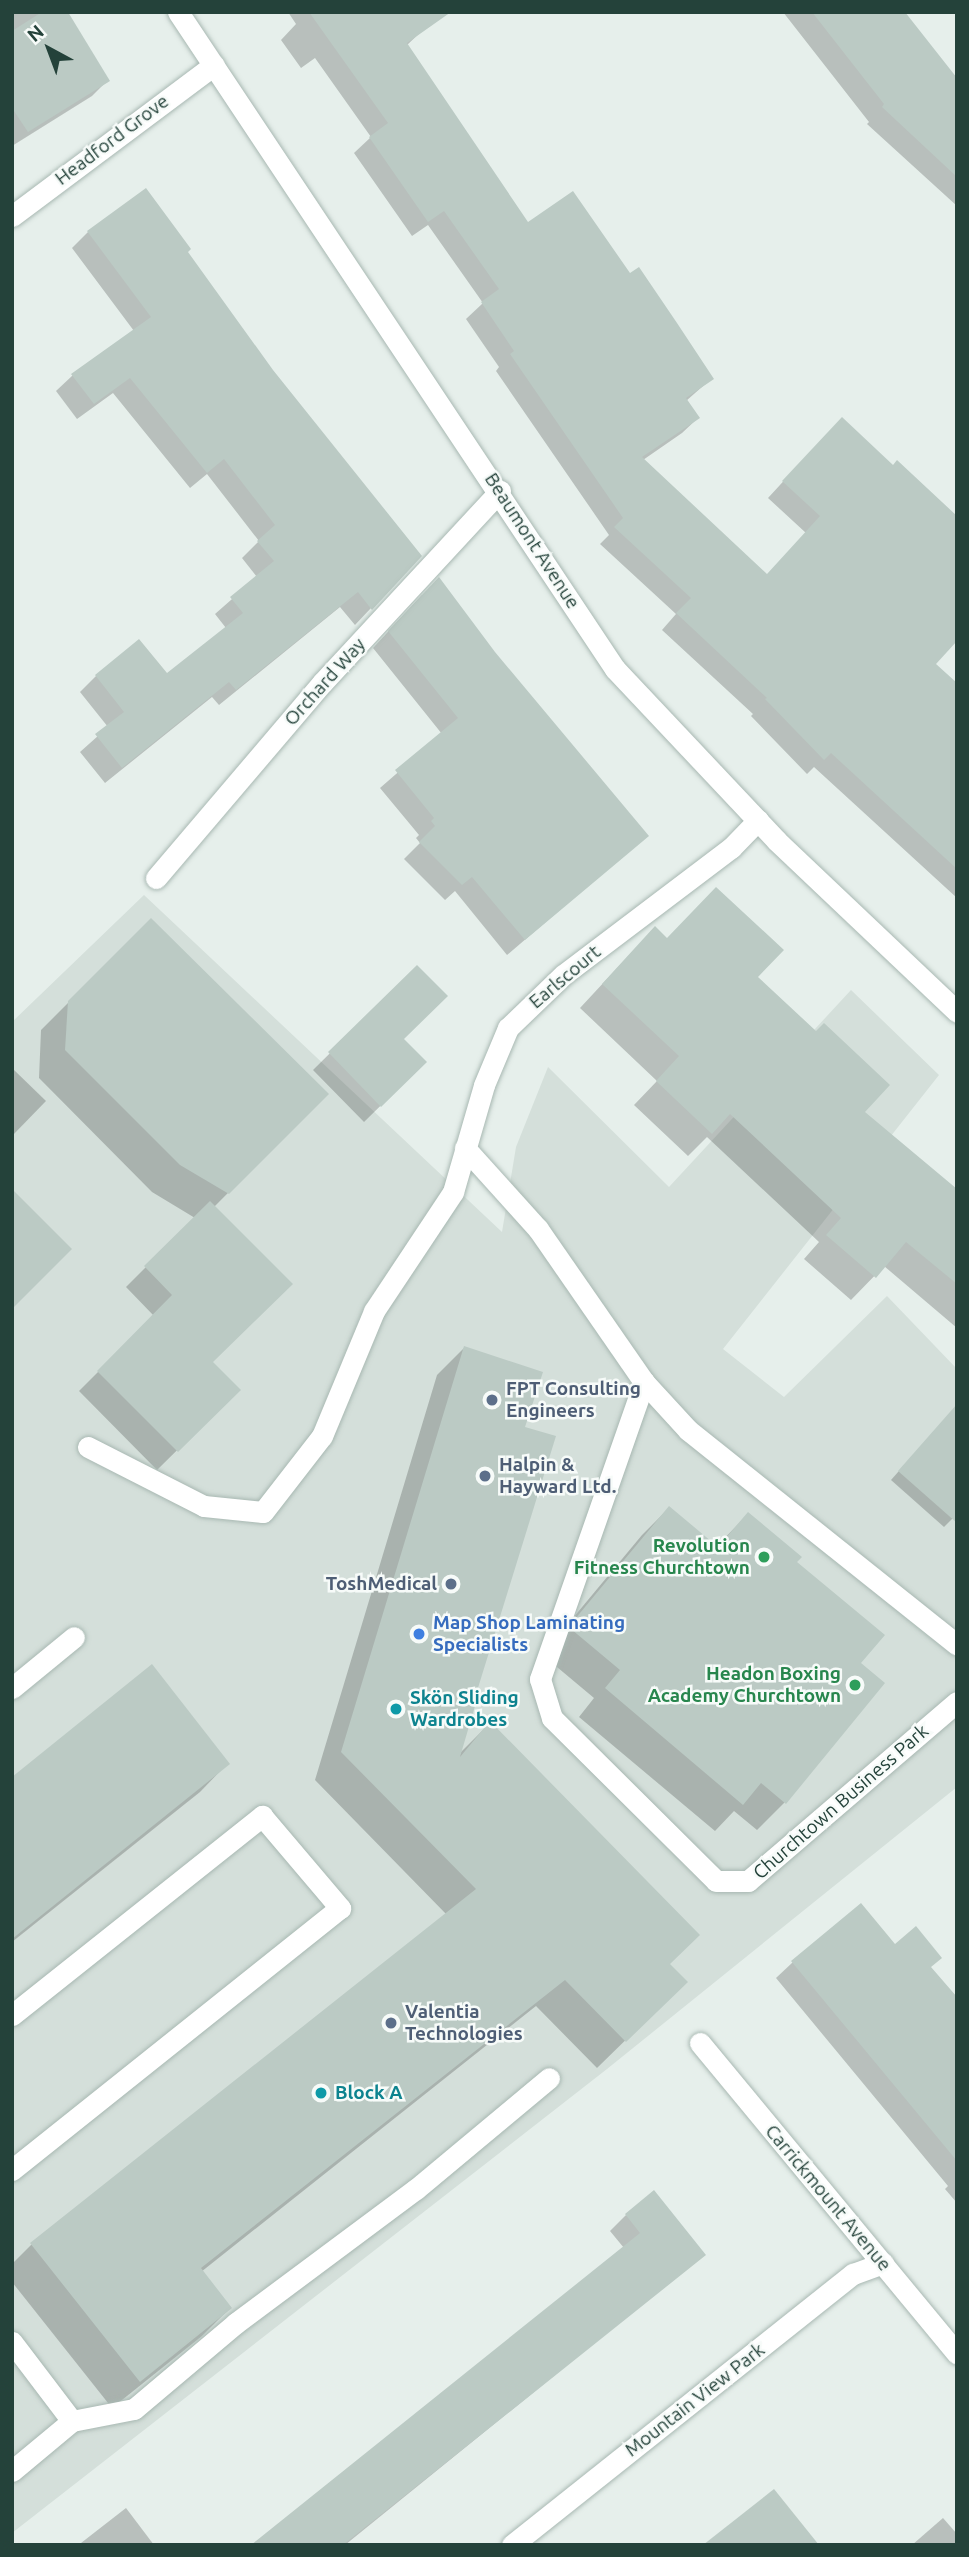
<!DOCTYPE html>
<html>
<head>
<meta charset="utf-8">
<style>
  body { margin:0 }
  #map { position:relative; width:969px; height:2557px; overflow:hidden; background:#e6efeb; font-family:Ubuntu,sans-serif }
  div>[style] { position:absolute }
  [style*='--x'] { left:calc(var(--x)*1px); top:calc(var(--y)*1px); width:calc(var(--w)*1px); rotate:calc(var(--a)*1deg) }
  .built>* { inset:0; background:#d4dfda }
  .shadow>* { inset:0; background:#0003 }
  .building>* { inset:0; background:#bbcac4 }
  .roads { filter:drop-shadow(0 0 2px #a8b8b2) drop-shadow(0 0 2px #a8b8b2) }
  .lane>* { height:21px; margin:-10.5px; padding:0 10.5px; transform-origin:10.5px; border-radius:10.5px; background:#fff }
  .street>* { height:21px; margin:-10.5px; padding:0 10.5px; transform-origin:10.5px; border-radius:10.5px; background:#fff }
  .secondary>* { height:21px; margin:-10.5px; padding:0 10.5px; transform-origin:10.5px; border-radius:10.5px; background:#fff }
  .dots>* { width:19px; height:19px; translate:-50% -50%; box-sizing:border-box; border:4px solid #f7fbf9; border-radius:50% }
  span { translate:-50% -50%; white-space:nowrap; text-align:center; line-height:1.15; -webkit-text-stroke:5px #f7fbf9; paint-order:stroke }
  .street-label { font-size:19px; color:#24423a }
  .service-label { font-size:19px; color:#4e5e75; font-weight:700 }
  .left { translate:0 -50%; text-align:left }
  .right { translate:-100% -50%; text-align:right }
  .leisure-label { font-size:19px; color:#27864d; font-weight:700 }
  .shop-label { font-size:19px; color:#366cbe; font-weight:700 }
  .culture-label { font-size:19px; color:#0d838f; font-weight:700 }
  .frame { position:absolute; inset:0; border:14px solid #24423a; pointer-events:none }
  .north { position:absolute; left:14px; top:14px; width:70px; height:70px; -webkit-text-stroke:5px #f7fbf9; paint-order:stroke; rotate:319deg; font-size:19px; font-weight:700; line-height:28px; text-align:center; color:#24423a }
  .north::after { content:''; display:block; margin:auto; width:24px; height:32px; background:#24423a; clip-path:polygon(50% 0,100% 100%,50% 72%,0 100%) }
</style>
</head>
<body>
<div id="map">
  <div class="built">
    <i style="clip-path:polygon(144px 895px,502px 1232px,516px 1147px,548px 1067px,669px 1187px,851px 990px,939px 1075px,723px 1349px,784px 1397px,887px 1296px,957px 1369px,957px 1787px,607px 2069px,12px 2533px,12px 1022px)"></i>
  </div>
  <div class="shadow">
    <i style="clip-path:polygon(12px 12px,66px 12px,108px 80px,92px 96px,12px 146px)"></i>
    <i style="clip-path:polygon(288px 12px,442px 12px,406px 46px,527px 225px,629px 275px,711px 379px,686px 401px,698px 418px,682px 433px,643px 460px,767px 576px,806px 533px,768px 498px,826px 435px,933px 664px,957px 686px,957px 898px,814px 767px,807px 774px,751px 716px,753px 714px,662px 630px,676px 614px,600px 544px,609px 535px,496px 371px,499px 367px,466px 319px,483px 303px,428px 225px,412px 236px,354px 153px,371px 137px,315px 58px,301px 68px,281px 40px,296px 24px)"></i>
    <i style="clip-path:polygon(783px 12px,903px 12px,957px 79px,957px 206px,867px 124px,869px 122px)"></i>
    <i style="clip-path:polygon(88px 232px,186px 252px,271px 371px,420px 556px,355px 625px,340px 607px,219px 705px,212px 697px,105px 783px,80px 752px,108px 727px,80px 692px,96px 676px,167px 675px,226px 628px,215px 614px,257px 577px,242px 558px,259px 541px,207px 474px,190px 488px,113px 393px,77px 419px,56px 391px,73px 375px,134px 331px,72px 248px)"></i>
    <i style="clip-path:polygon(422px 595px,494px 653px,646px 836px,507px 955px,455px 891px,445px 900px,404px 859px,420px 843px,416px 838px,419px 835px,380px 788px,442px 734px,373px 648px)"></i>
    <i style="clip-path:polygon(151px 920px,326px 1094px,214px 1207px,211px 1363px,238px 1390px,157px 1470px,79px 1391px,154px 1316px,126px 1287px,195px 1218px,152px 1192px,39px 1078px,41px 1030px)"></i>
    <i style="clip-path:polygon(667px 940px,755px 977px,862px 1113px,957px 1192px,957px 1328px,884px 1266px,851px 1300px,804px 1259px,819px 1242px,707px 1137px,688px 1156px,634px 1105px,657px 1081px,580px 1008px,632px 952px)"></i>
    <i style="clip-path:polygon(417px 967px,402px 1039px,425px 1062px,364px 1122px,313px 1070px)"></i>
    <i style="clip-path:polygon(12px 1068px,46px 1101px,12px 1136px)"></i>
    <i style="clip-path:polygon(464px 1348px,523px 1428px,459px 1754px,490px 1723px,668px 1964px,685px 1982px,597px 2068px,536px 2006px,201px 2272px,230px 2308px,202px 2336px,112px 2408px,12px 2282px,12px 2264px,31px 2245px,447px 1915px,315px 1780px,437px 1375px)"></i>
    <i style="clip-path:polygon(952px 1411px,957px 1514px,944px 1527px,891px 1480px)"></i>
    <i style="clip-path:polygon(669px 1508px,716px 1547px,748px 1514px,795px 1563px,859px 1663px,883px 1684px,784px 1803px,757px 1830px,734px 1811px,715px 1831px,579px 1717px,594px 1698px,545px 1657px,548px 1648px,642px 1535px)"></i>
    <i style="clip-path:polygon(227px 1764px,200px 1792px,12px 1942px,12px 1779px)"></i>
    <i style="clip-path:polygon(895px 1946px,930px 1967px,957px 2020px,957px 2203px,945px 2189px,948px 2186px,776px 1978px,793px 1962px)"></i>
    <i style="clip-path:polygon(626px 2215px,703px 2255px,345px 2545px,254px 2545px,624px 2248px,610px 2231px)"></i>
    <i style="clip-path:polygon(126px 2508px,154px 2545px,79px 2545px,81px 2543px)"></i>
    <i style="clip-path:polygon(943px 2518px,957px 2534px,957px 2545px,912px 2545px)"></i>
  </div>
  <div class="building">
    <i style="clip-path:polygon(42px 12px,68px 12px,110px 81px,28px 132px,12px 108px,12px 31px)"></i>
    <i style="clip-path:polygon(309px 12px,451px 12px,407px 43px,528px 222px,573px 191px,630px 273px,639px 267px,677px 323px,714px 379px,686px 398px,700px 418px,642px 457px,767px 574px,820px 516px,782px 481px,842px 417px,893px 465px,897px 460px,957px 516px,957px 641px,936px 664px,957px 683px,957px 869px,831px 753px,824px 760px,765px 699px,767px 698px,676px 613px,691px 598px,614px 527px,623px 518px,510px 354px,514px 351px,481px 302px,499px 289px,444px 211px,428px 222px,369px 137px,388px 123px)"></i>
    <i style="clip-path:polygon(812px 12px,905px 12px,957px 78px,957px 177px,882px 107px,884px 104px)"></i>
    <i style="clip-path:polygon(146px 188px,191px 249px,188px 252px,273px 370px,422px 556px,372px 610px,358px 592px,236px 690px,229px 682px,122px 768px,95px 734px,124px 712px,95px 675px,139px 639px,167px 673px,243px 613px,230px 597px,274px 561px,257px 541px,275px 525px,224px 459px,207px 473px,130px 378px,94px 404px,71px 374px,151px 317px,87px 231px)"></i>
    <i style="clip-path:polygon(439px 577px,495px 652px,649px 836px,525px 940px,472px 877px,462px 885px,419px 842px,435px 826px,431px 821px,434px 818px,395px 770px,458px 718px,388px 631px)"></i>
    <i style="clip-path:polygon(716px 887px,784px 950px,758px 977px,816px 1031px,824px 1023px,890px 1085px,865px 1112px,957px 1189px,957px 1284px,906px 1242px,876px 1278px,826px 1235px,841px 1218px,730px 1114px,712px 1134px,656px 1081px,679px 1056px,602px 984px,655px 926px,667px 938px)"></i>
    <i style="clip-path:polygon(151px 918px,329px 1094px,229px 1194px,180px 1165px,65px 1050px,68px 1001px)"></i>
    <i style="clip-path:polygon(417px 965px,448px 996px,404px 1039px,427px 1062px,381px 1107px,328px 1052px)"></i>
    <i style="clip-path:polygon(12px 1189px,72px 1249px,12px 1309px)"></i>
    <i style="clip-path:polygon(210px 1201px,293px 1284px,213px 1362px,241px 1390px,178px 1452px,97px 1371px,172px 1295px,144px 1266px)"></i>
    <i style="clip-path:polygon(464px 1346px,543px 1372px,525px 1427px,556px 1436px,473px 1704px,475px 1706px,460px 1757px,490px 1721px,700px 1935px,670px 1964px,688px 1982px,626px 2042px,565px 1980px,201px 2268px,232px 2308px,140px 2382px,30px 2243px,476px 1889px,341px 1752px)"></i>
    <i style="clip-path:polygon(957px 1404px,957px 1523px,898px 1471px)"></i>
    <i style="clip-path:polygon(669px 1506px,718px 1547px,748px 1512px,802px 1557px,797px 1562px,885px 1635px,861px 1663px,885px 1683px,786px 1804px,761px 1783px,743px 1805px,605px 1688px,620px 1670px,571px 1629px,575px 1619px)"></i>
    <i style="clip-path:polygon(152px 1664px,230px 1764px,12px 1939px,12px 1777px)"></i>
    <i style="clip-path:polygon(861px 1903px,895px 1944px,916px 1926px,942px 1958px,931px 1967px,957px 1997px,957px 2161px,791px 1961px)"></i>
    <i style="clip-path:polygon(654px 2190px,706px 2255px,343px 2545px,251px 2545px,640px 2233px,625px 2214px)"></i>
    <i style="clip-path:polygon(774px 2489px,819px 2545px,703px 2545px)"></i>
  </div>
  <div class="roads">
    <div class="lane">
      <i style="--x:465;--y:1148;--w:109;--a:48"></i>
      <i style="--x:538;--y:1229;--w:186;--a:55.3"></i>
      <i style="--x:644;--y:1382;--w:65;--a:47.5"></i>
      <i style="--x:688;--y:1430;--w:344;--a:38.6"></i>
      <i style="--x:644;--y:1382;--w:315;--a:109.3"></i>
      <i style="--x:540;--y:1679;--w:41;--a:72.9"></i>
      <i style="--x:552;--y:1718;--w:231;--a:44.8"></i>
      <i style="--x:716;--y:1881;--w:32;--a:0"></i>
      <i style="--x:748;--y:1881;--w:275;--a:-40.6"></i>
      <i style="--x:88;--y:1447;--w:130;--a:27"></i>
      <i style="--x:204;--y:1506;--w:59;--a:5.8"></i>
      <i style="--x:263;--y:1512;--w:96;--a:-52.2"></i>
      <i style="--x:322;--y:1436;--w:135;--a:-67.4"></i>
      <i style="--x:374;--y:1311;--w:143;--a:-56.4"></i>
      <i style="--x:12;--y:1688;--w:80;--a:-39.4"></i>
      <i style="--x:12;--y:2015;--w:320;--a:-38.5"></i>
      <i style="--x:262;--y:1816;--w:121;--a:49.7"></i>
      <i style="--x:340;--y:1908;--w:420;--a:141.4"></i>
      <i style="--x:12;--y:2342;--w:99;--a:52.8"></i>
      <i style="--x:72;--y:2421;--w:78;--a:140.2"></i>
      <i style="--x:72;--y:2421;--w:63;--a:-11"></i>
      <i style="--x:134;--y:2409;--w:133;--a:-40.1"></i>
      <i style="--x:236;--y:2323;--w:224;--a:-36.7"></i>
      <i style="--x:416;--y:2189;--w:173;--a:-39.8"></i>
    </div>
    <div class="street">
      <i style="--x:12;--y:216;--w:252;--a:-36.8"></i>
      <i style="--x:156;--y:878;--w:256;--a:-49.6"></i>
      <i style="--x:322;--y:683;--w:262;--a:-47.2"></i>
      <i style="--x:453;--y:1192;--w:111;--a:-73.8"></i>
      <i style="--x:484;--y:1085;--w:62;--a:-67.2"></i>
      <i style="--x:508;--y:1028;--w:76;--a:-43.9"></i>
      <i style="--x:563;--y:975;--w:211;--a:-37.1"></i>
      <i style="--x:731;--y:848;--w:39;--a:-46"></i>
      <i style="--x:700;--y:2043;--w:403;--a:50.4"></i>
      <i style="--x:512;--y:2545;--w:436;--a:-38.5"></i>
      <i style="--x:853;--y:2274;--w:32;--a:-20"></i>
    </div>
    <div class="secondary">
      <i style="--x:178;--y:12;--w:789;--a:56.37"></i>
      <i style="--x:615;--y:669;--w:236;--a:46.7"></i>
      <i style="--x:777;--y:841;--w:248;--a:43.5"></i>
    </div>
  </div>
  <div class="dots">
    <i style="left:492px;top:1400px;background:#5c6f8a"></i>
    <i style="left:485px;top:1476px;background:#5c6f8a"></i>
    <i style="left:764px;top:1557px;background:#2e9e5b"></i>
    <i style="left:451px;top:1584px;background:#5c6f8a"></i>
    <i style="left:419px;top:1634px;background:#3f7fe0"></i>
    <i style="left:855px;top:1685px;background:#2e9e5b"></i>
    <i style="left:396px;top:1709px;background:#0f9aa8"></i>
    <i style="left:391px;top:2023px;background:#5c6f8a"></i>
    <i style="left:321px;top:2093px;background:#0f9aa8"></i>
  </div>
  <div class="street-label">
    <span style="left:112px;top:140px;rotate:-37deg">Headford Grove</span>
    <span style="left:532px;top:541px;rotate:57deg">Beaumont Avenue</span>
    <span style="left:325px;top:682px;rotate:-48deg">Orchard Way</span>
    <span style="left:565px;top:977px;rotate:-40deg">Earlscourt</span>
    <span style="left:841px;top:1802px;rotate:-41deg">Churchtown Business Park</span>
    <span style="left:828px;top:2198px;rotate:50deg">Carrickmount Avenue</span>
    <span style="left:695px;top:2400px;rotate:-38deg">Mountain View Park</span>
  </div>
  <div class="service-label">
    <span class="left" style="left:506px;top:1400px">FPT Consulting<br>Engineers</span>
    <span class="left" style="left:499px;top:1476px">Halpin &amp;<br>Hayward Ltd.</span>
    <span class="right" style="left:437px;top:1584px">ToshMedical</span>
    <span class="left" style="left:405px;top:2023px">Valentia<br>Technologies</span>
  </div>
  <div class="leisure-label">
    <span class="right" style="left:750px;top:1557px">Revolution<br>Fitness Churchtown</span>
    <span class="right" style="left:841px;top:1685px">Headon Boxing<br>Academy Churchtown</span>
  </div>
  <div class="shop-label">
    <span class="left" style="left:433px;top:1634px">Map Shop Laminating<br>Specialists</span>
  </div>
  <div class="culture-label">
    <span class="left" style="left:410px;top:1709px">Skön Sliding<br>Wardrobes</span>
    <span class="left" style="left:335px;top:2093px">Block A</span>
  </div>
  <div class="frame"></div>
  <div class="north">N</div>
</div>
</body>
</html>
